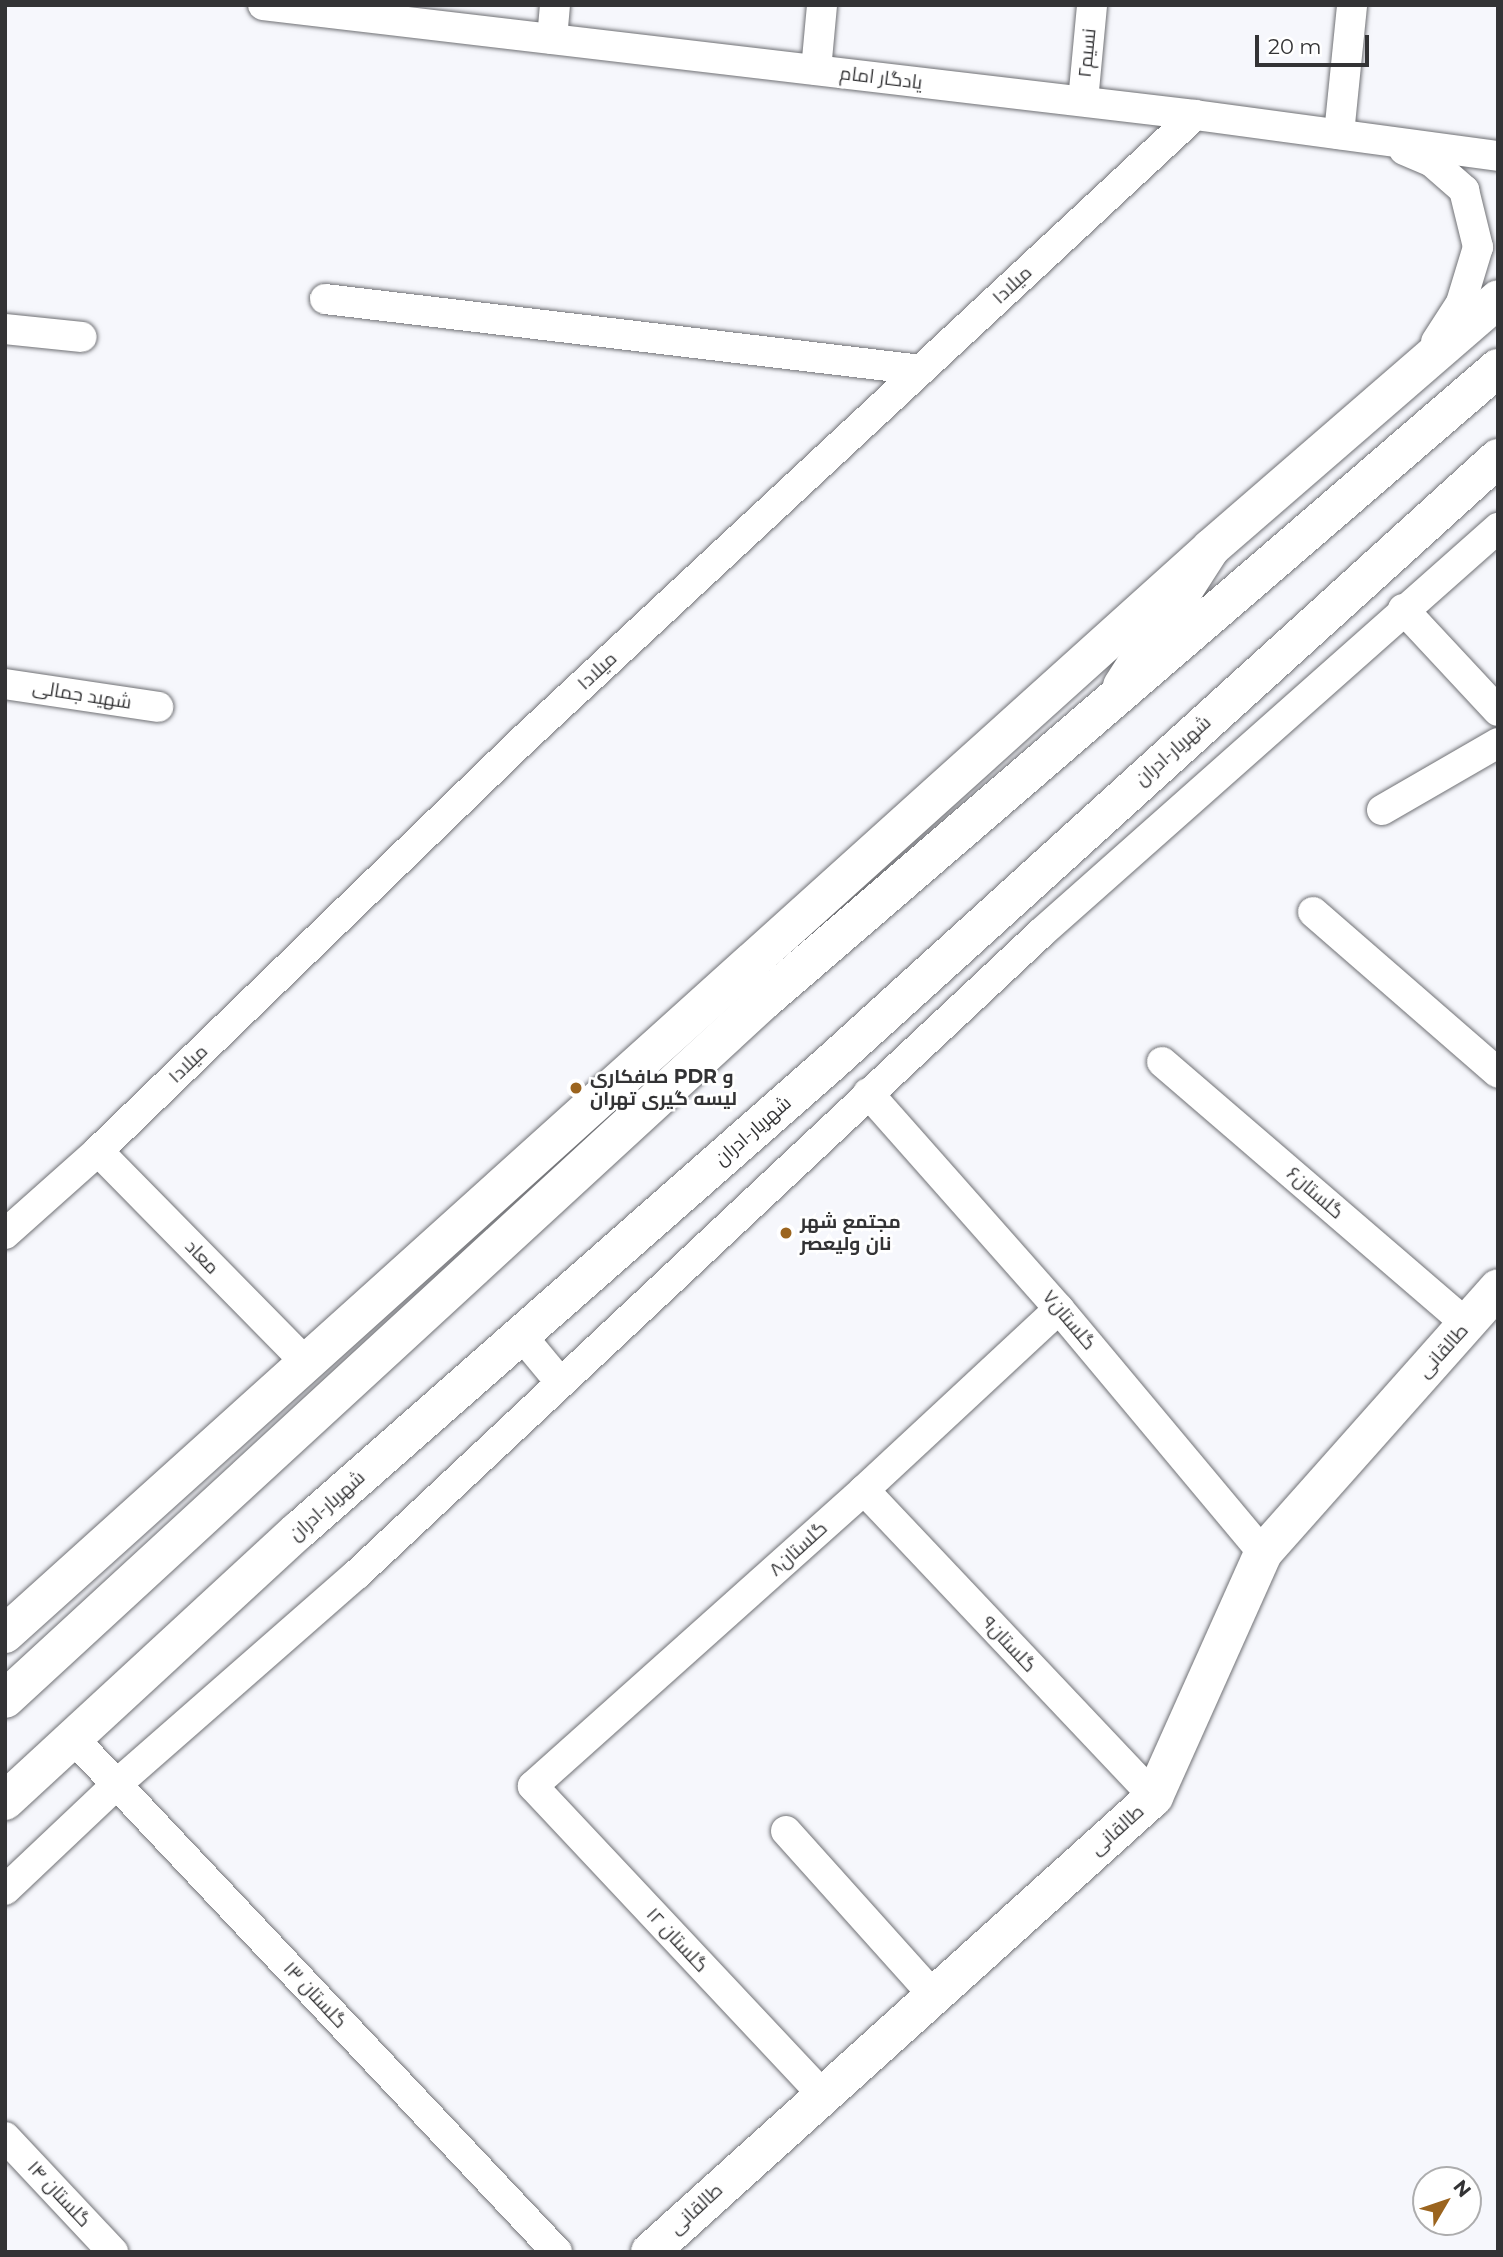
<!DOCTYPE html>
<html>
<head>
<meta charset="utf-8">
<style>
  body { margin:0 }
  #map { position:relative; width:1503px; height:2257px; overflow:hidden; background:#f6f7fc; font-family:Montserrat,Cairo,sans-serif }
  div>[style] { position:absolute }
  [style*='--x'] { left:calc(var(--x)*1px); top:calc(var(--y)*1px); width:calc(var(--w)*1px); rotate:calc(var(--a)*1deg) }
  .roads { filter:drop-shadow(0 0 2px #707175) drop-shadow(0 0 2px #707175) }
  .minor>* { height:30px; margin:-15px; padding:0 15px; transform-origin:15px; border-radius:15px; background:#fff }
  .tertiary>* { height:38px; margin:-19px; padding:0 19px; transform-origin:19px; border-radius:19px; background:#fff }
  .primary>* { height:38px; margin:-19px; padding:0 19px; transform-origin:19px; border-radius:19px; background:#fff }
  .dots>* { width:19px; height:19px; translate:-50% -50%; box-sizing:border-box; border:4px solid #fff; border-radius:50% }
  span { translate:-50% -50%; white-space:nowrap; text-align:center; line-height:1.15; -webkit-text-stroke:5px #fff; paint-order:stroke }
  .street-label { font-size:19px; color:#333335 }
  .poi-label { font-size:19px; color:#333335; font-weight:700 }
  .left { translate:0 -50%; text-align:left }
  .frame { position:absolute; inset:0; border:7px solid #333335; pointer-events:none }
  .north { position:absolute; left:1412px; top:2166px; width:70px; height:70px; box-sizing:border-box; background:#fff; border:2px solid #adadae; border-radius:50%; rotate:51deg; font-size:19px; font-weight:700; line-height:28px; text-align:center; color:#333335 }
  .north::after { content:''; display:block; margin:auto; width:24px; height:32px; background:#9b641e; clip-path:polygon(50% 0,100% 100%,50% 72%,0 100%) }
  .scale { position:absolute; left:1255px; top:35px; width:114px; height:32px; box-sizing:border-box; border:4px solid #333335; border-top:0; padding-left:9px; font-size:21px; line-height:24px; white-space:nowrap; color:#333335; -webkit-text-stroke:5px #fff; paint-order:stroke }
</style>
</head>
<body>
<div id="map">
  <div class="roads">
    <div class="minor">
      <i style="--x:263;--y:5;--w:938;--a:6.73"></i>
      <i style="--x:1195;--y:115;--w:306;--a:7.7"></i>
      <i style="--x:552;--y:39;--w:34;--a:-85"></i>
      <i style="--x:816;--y:70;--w:65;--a:-84.7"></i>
      <i style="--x:1083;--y:101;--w:96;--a:-84.6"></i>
      <i style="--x:1339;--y:134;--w:130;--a:-84.2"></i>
      <i style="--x:1404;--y:150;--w:30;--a:23"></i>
      <i style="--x:1432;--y:162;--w:43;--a:41.2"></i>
      <i style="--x:1464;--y:190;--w:59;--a:76.2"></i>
      <i style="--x:1478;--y:247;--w:59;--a:106.9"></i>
      <i style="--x:1461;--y:303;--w:46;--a:122.7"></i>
      <i style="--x:325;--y:299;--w:600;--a:6.79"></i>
      <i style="--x:5;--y:329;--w:77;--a:5.9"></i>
      <i style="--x:1403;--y:609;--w:139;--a:47"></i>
      <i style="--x:5;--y:684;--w:155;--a:8.5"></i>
      <i style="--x:1382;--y:810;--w:134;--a:-30"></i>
      <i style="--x:1313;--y:912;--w:245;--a:41"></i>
      <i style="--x:1162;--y:1062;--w:402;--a:40.7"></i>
      <i style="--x:868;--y:1093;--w:288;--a:48.5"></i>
      <i style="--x:1059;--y:1309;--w:318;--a:50.1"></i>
      <i style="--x:98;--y:1151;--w:297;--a:45.5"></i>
      <i style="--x:5;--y:1234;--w:125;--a:-41.7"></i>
      <i style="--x:98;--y:1151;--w:591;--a:-44.04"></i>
      <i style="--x:523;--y:740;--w:918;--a:-42.92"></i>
      <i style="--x:521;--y:1335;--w:61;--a:50.3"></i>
      <i style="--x:864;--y:1490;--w:422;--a:46.6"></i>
      <i style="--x:73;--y:1738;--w:706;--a:46.72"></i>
      <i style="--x:786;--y:1831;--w:219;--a:48.1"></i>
      <i style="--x:5;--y:1890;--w:154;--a:-43.4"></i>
      <i style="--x:117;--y:1784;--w:317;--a:-41.2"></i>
      <i style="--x:356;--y:1575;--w:939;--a:-43.14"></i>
      <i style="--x:1041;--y:933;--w:611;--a:-41.55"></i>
      <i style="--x:821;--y:2093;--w:421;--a:-133.2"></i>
      <i style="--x:533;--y:1786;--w:444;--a:-41.8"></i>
      <i style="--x:864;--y:1490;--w:266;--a:-42.9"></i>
      <i style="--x:5;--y:2137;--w:158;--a:46.8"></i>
    </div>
    <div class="tertiary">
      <i style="--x:1122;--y:686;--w:164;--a:-57.2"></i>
      <i style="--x:1211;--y:548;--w:380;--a:-40.9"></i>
      <i style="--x:5;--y:1634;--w:1623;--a:-42"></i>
      <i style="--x:650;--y:2252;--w:679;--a:-42.08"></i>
      <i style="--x:1154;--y:1797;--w:267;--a:-65.9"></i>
      <i style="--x:1263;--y:1553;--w:354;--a:-48.4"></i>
    </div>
    <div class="primary">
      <i style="--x:5;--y:1699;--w:1028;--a:-42.63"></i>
      <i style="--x:761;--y:1003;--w:973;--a:-40.75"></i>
      <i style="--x:5;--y:1801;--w:398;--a:-42.7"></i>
      <i style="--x:298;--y:1531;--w:715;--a:-41.31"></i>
      <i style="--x:835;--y:1059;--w:895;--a:-42.19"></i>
    </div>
  </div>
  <div class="dots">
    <i style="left:576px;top:1088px;background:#9b641e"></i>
    <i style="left:786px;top:1233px;background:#9b641e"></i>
  </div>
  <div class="street-label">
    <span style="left:1087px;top:53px;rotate:-84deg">نسیم۲</span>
    <span style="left:881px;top:78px;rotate:7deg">یادگار امام</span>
    <span style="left:1012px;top:285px;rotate:-43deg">میلاد۱</span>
    <span style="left:597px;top:671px;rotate:-43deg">میلاد۱</span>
    <span style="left:82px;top:695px;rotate:9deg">شهید جمالی</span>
    <span style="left:1173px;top:751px;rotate:-42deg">شهریار-ادران</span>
    <span style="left:188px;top:1064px;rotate:-44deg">میلاد۱</span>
    <span style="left:753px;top:1131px;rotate:-41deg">شهریار-ادران</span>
    <span style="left:1315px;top:1193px;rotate:41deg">گلستان۶</span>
    <span style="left:202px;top:1257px;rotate:46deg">معاد</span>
    <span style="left:1069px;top:1320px;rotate:50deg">گلستان۷</span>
    <span style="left:1443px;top:1351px;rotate:-48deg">طالقانی</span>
    <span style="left:327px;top:1506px;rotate:-42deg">شهریار-ادران</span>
    <span style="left:798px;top:1549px;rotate:-42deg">گلستان۸</span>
    <span style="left:1009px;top:1644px;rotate:47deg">گلستان۹</span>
    <span style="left:1117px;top:1830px;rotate:-42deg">طالقانی</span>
    <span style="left:677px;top:1940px;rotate:47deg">گلستان ۱۲</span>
    <span style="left:315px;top:1995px;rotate:47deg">گلستان ۱۳</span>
    <span style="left:59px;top:2194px;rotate:47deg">گلستان ۱۴</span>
    <span style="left:696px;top:2209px;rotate:-43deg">طالقانی</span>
  </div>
  <div class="poi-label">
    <span class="left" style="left:590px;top:1088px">صافکاری PDR و<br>لیسه گیری تهران</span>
    <span class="left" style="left:800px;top:1233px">مجتمع شهر<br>نان ولیعصر</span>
  </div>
  <div class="frame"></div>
  <div class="north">N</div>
  <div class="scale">20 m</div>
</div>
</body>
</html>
